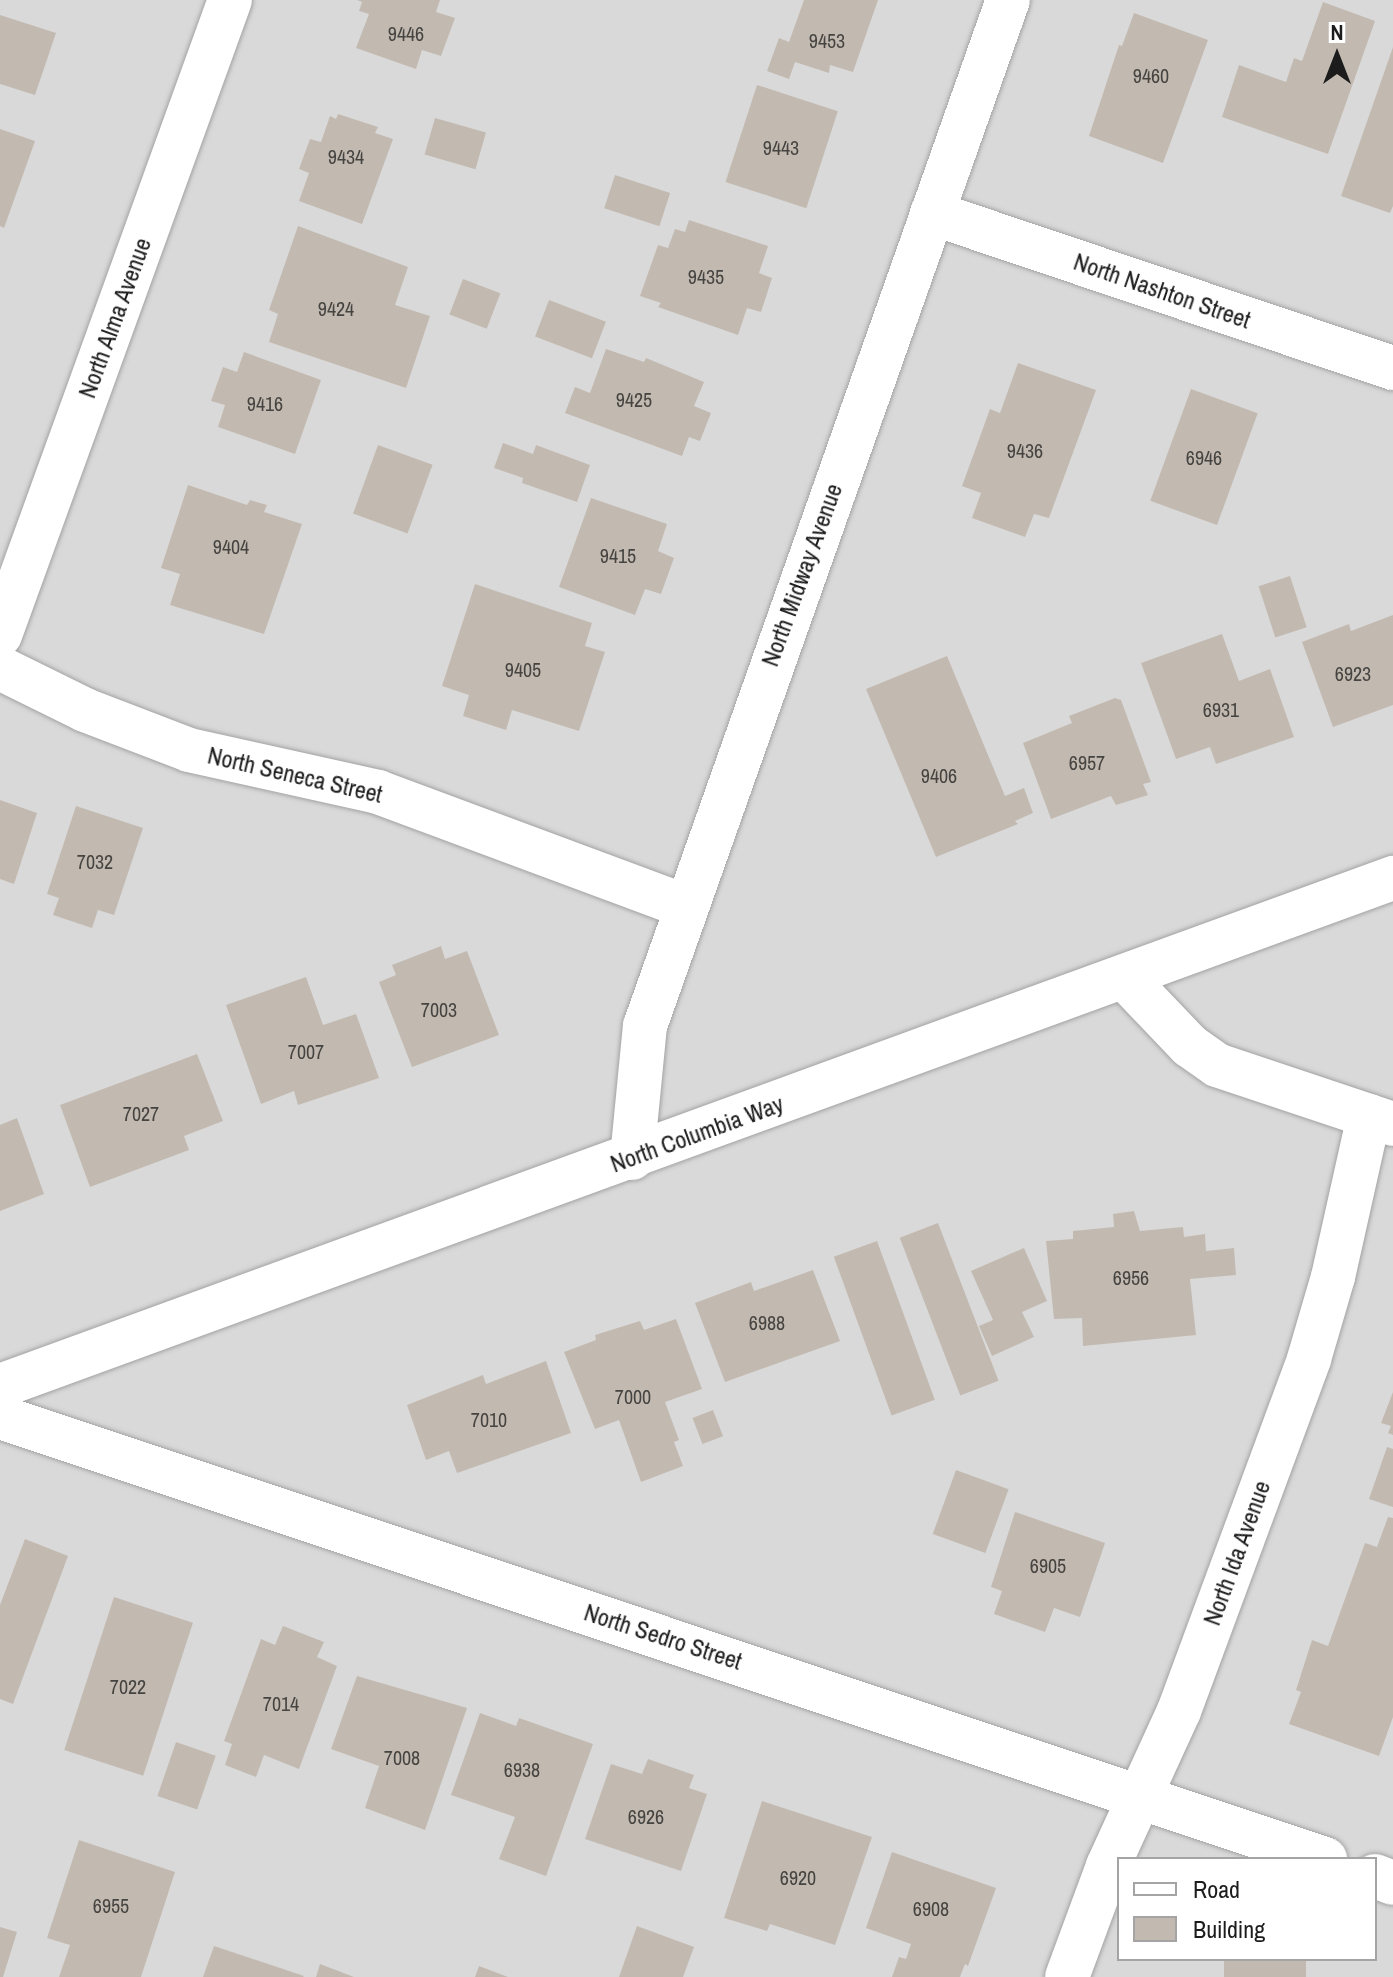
<!DOCTYPE html>
<html>
<head>
<meta charset="utf-8">
<style>
  body { margin:0 }
  #map { position:relative; width:1393px; height:1977px; overflow:hidden; background:#edebe1; font-family:"Archivo Narrow",sans-serif }
  div>[style] { position:absolute }
  [style*='--x'] { left:calc(var(--x)*1px); top:calc(var(--y)*1px); width:calc(var(--w)*1px); rotate:calc(var(--a)*1deg) }
  .residential>* { inset:0; background:#dad9d9 }
  .building>* { inset:0; background:#c2bab1; transform-origin:0 0 }
  .roads { filter:drop-shadow(0 0 2px #a3a3a3) drop-shadow(0 0 2px #a3a3a3) }
  .minor>* { height:44px; margin:-22px; padding:0 22px; transform-origin:22px; border-radius:22px; background:#fff }
  .tertiary>* { height:44px; margin:-22px; padding:0 22px; transform-origin:22px; border-radius:22px; background:#fff }
  span { translate:-50% -50%; white-space:nowrap; text-align:center; line-height:1.15; -webkit-text-stroke:8px #fff; paint-order:stroke }
  .number-label { font-size:20px; color:#464441 }
  .number-label span { -webkit-text-stroke-width:0 }
  .street-label { font-size:24px; color:#1c1c1c }
  .legend { position:absolute; left:1117px; top:1857px; width:260px; height:104px; box-sizing:border-box; background:#fff; border:2px solid #a4a4a4; margin:0; padding:10px 14px; list-style:none; font-size:24px; color:#1c1c1c }
  .legend li { display:flex; align-items:center; gap:16px; height:40px }
  .legend b { width:40px; border:2px solid #a4a4a4 }
  .north { position:absolute; left:1297px; top:16px; width:80px; height:80px; -webkit-text-stroke:6px #fff; paint-order:stroke; rotate:0deg; font-size:22px; font-weight:700; line-height:32px; text-align:center; color:#1c1c1c }
  .north::after { content:''; display:block; margin:auto; width:28px; height:36px; background:#1c1c1c; clip-path:polygon(50% 0,100% 100%,50% 72%,0 100%) }
</style>
</head>
<body>
<div id="map">
  <div class="residential">
    <i style="clip-path:polygon(evenodd,0 0,1393px 0,1393px 1977px,0 1977px,0 0,1119px 1859px,1375px 1859px,1375px 1959px,1119px 1959px,1119px 1859px)"></i>
  </div>
  <div class="building">
    <i style="clip-path:polygon(357px 0,440px 0,436px 12px,455px 18px,441px 56px,422px 50px,416px 69px,356px 48px,369px 14px,359px 11px,362px 2px)"></i>
    <i style="clip-path:polygon(804px 0,878px 0,853px 72px,830px 65px,829px 73px,795px 62px,789px 79px,767px 71px,779px 38px,789px 42px)"></i>
    <i style="clip-path:polygon(1323px 2px,1375px 21px,1328px 154px,1222px 117px,1239px 65px,1286px 82px,1294px 58px,1302px 61px)"></i>
    <i style="clip-path:polygon(1134px 13px,1208px 40px,1163px 163px,1089px 136px,1119px 45px,1122px 46px)"></i>
    <i style="clip-path:polygon(0 15px,56px 33px,35px 95px,0 84px)"></i>
    <i style="clip-path:polygon(1393px 47px,1393px 206px,1390px 213px,1341px 196px)"></i>
    <i style="left:757px;top:85px;width:85px;height:102px;rotate:18deg"></i>
    <i style="clip-path:polygon(338px 114px,378px 127px,375px 133px,393px 139px,362px 224px,299px 201px,309px 173px,299px 169px,310px 139px,321px 142px,330px 116px,336px 119px)"></i>
    <i style="left:435px;top:118px;width:53px;height:38px;rotate:16deg"></i>
    <i style="clip-path:polygon(0 129px,35px 141px,4px 228px,0 226px)"></i>
    <i style="left:615px;top:175px;width:58px;height:35px;rotate:18deg"></i>
    <i style="clip-path:polygon(689px 220px,768px 246px,759px 273px,772px 278px,761px 312px,747px 308px,738px 335px,658px 307px,661px 303px,640px 296px,658px 245px,668px 248px,675px 229px,685px 232px)"></i>
    <i style="clip-path:polygon(298px 226px,408px 267px,395px 305px,430px 316px,406px 388px,269px 342px,278px 314px,269px 310px)"></i>
    <i style="left:463px;top:279px;width:40px;height:38px;rotate:21deg"></i>
    <i style="left:549px;top:300px;width:61px;height:39px;rotate:21deg"></i>
    <i style="clip-path:polygon(606px 349px,644px 362px,646px 358px,704px 382px,694px 406px,711px 413px,700px 441px,689px 437px,682px 456px,565px 413px,575px 387px,590px 393px)"></i>
    <i style="clip-path:polygon(244px 352px,321px 380px,295px 454px,218px 427px,225px 405px,211px 401px,223px 367px,237px 372px)"></i>
    <i style="clip-path:polygon(1018px 363px,1096px 390px,1049px 518px,1034px 514px,1025px 537px,972px 518px,981px 493px,962px 486px,990px 409px,1000px 413px)"></i>
    <i style="left:1191px;top:389px;width:71px;height:119px;rotate:20deg"></i>
    <i style="clip-path:polygon(503px 443px,533px 454px,536px 445px,590px 465px,577px 502px,522px 483px,523px 478px,494px 468px)"></i>
    <i style="left:378px;top:445px;width:58px;height:73px;rotate:20deg"></i>
    <i style="clip-path:polygon(188px 485px,247px 505px,250px 500px,267px 505px,264px 512px,302px 524px,264px 634px,170px 605px,180px 574px,161px 568px)"></i>
    <i style="clip-path:polygon(591px 498px,667px 524px,658px 551px,674px 558px,661px 594px,645px 589px,635px 615px,559px 587px)"></i>
    <i style="left:1290px;top:576px;width:54px;height:33px;rotate:72deg"></i>
    <i style="clip-path:polygon(475px 584px,592px 623px,585px 646px,605px 652px,579px 731px,512px 710px,506px 730px,463px 716px,469px 695px,442px 686px)"></i>
    <i style="clip-path:polygon(1393px 615px,1393px 705px,1333px 727px,1302px 642px,1349px 624px,1351px 631px)"></i>
    <i style="clip-path:polygon(1222px 634px,1239px 681px,1270px 669px,1294px 737px,1216px 764px,1210px 747px,1176px 759px,1141px 663px)"></i>
    <i style="clip-path:polygon(947px 656px,1005px 796px,1024px 788px,1033px 813px,1015px 821px,1018px 824px,936px 857px,866px 689px)"></i>
    <i style="clip-path:polygon(1115px 698px,1121px 700px,1151px 782px,1143px 784px,1148px 795px,1116px 805px,1111px 796px,1051px 819px,1023px 743px,1072px 723px,1069px 716px)"></i>
    <i style="clip-path:polygon(0 800px,37px 813px,14px 884px,0 879px)"></i>
    <i style="clip-path:polygon(76px 806px,143px 828px,114px 915px,98px 910px,92px 928px,53px 915px,59px 898px,47px 894px)"></i>
    <i style="clip-path:polygon(441px 946px,445px 959px,467px 951px,499px 1035px,412px 1067px,379px 982px,396px 975px,392px 965px)"></i>
    <i style="clip-path:polygon(306px 977px,323px 1025px,356px 1014px,379px 1078px,298px 1105px,294px 1091px,261px 1104px,226px 1005px)"></i>
    <i style="clip-path:polygon(197px 1054px,223px 1121px,184px 1136px,189px 1150px,90px 1187px,60px 1105px)"></i>
    <i style="clip-path:polygon(17px 1118px,44px 1194px,0 1211px,0 1125px)"></i>
    <i style="clip-path:polygon(1134px 1211px,1140px 1231px,1183px 1227px,1184px 1237px,1205px 1234px,1206px 1251px,1234px 1248px,1236px 1275px,1190px 1279px,1196px 1335px,1083px 1346px,1082px 1318px,1054px 1319px,1046px 1241px,1073px 1239px,1073px 1231px,1114px 1227px,1113px 1214px)"></i>
    <i style="left:938px;top:1223px;width:169px;height:41px;rotate:69deg"></i>
    <i style="left:877px;top:1241px;width:169px;height:46px;rotate:70deg"></i>
    <i style="clip-path:polygon(1024px 1248px,1047px 1301px,1022px 1312px,1034px 1337px,992px 1356px,979px 1326px,993px 1320px,971px 1271px)"></i>
    <i style="clip-path:polygon(813px 1270px,840px 1341px,725px 1382px,695px 1303px,751px 1282px,754px 1291px)"></i>
    <i style="clip-path:polygon(676px 1319px,702px 1389px,665px 1402px,679px 1440px,674px 1442px,683px 1466px,641px 1482px,619px 1420px,595px 1429px,564px 1352px,596px 1340px,595px 1335px,640px 1321px,644px 1330px)"></i>
    <i style="clip-path:polygon(546px 1361px,571px 1433px,457px 1473px,449px 1451px,426px 1460px,407px 1405px,483px 1375px,486px 1384px)"></i>
    <i style="clip-path:polygon(1393px 1392px,1393px 1435px,1388px 1433px,1391px 1426px,1381px 1423px)"></i>
    <i style="left:713px;top:1410px;width:28px;height:22px;rotate:69deg"></i>
    <i style="clip-path:polygon(1387px 1447px,1393px 1449px,1393px 1507px,1369px 1499px)"></i>
    <i style="left:956px;top:1470px;width:56px;height:68px;rotate:20deg"></i>
    <i style="clip-path:polygon(1015px 1512px,1105px 1543px,1080px 1617px,1054px 1608px,1045px 1632px,994px 1614px,1002px 1591px,991px 1587px)"></i>
    <i style="clip-path:polygon(1388px 1517px,1393px 1518px,1393px 1717px,1379px 1756px,1289px 1724px,1301px 1692px,1296px 1690px,1312px 1640px,1328px 1646px,1365px 1543px,1377px 1547px)"></i>
    <i style="clip-path:polygon(25px 1539px,68px 1556px,13px 1704px,0 1699px,0 1605px)"></i>
    <i style="left:114px;top:1597px;width:83px;height:161px;rotate:18deg"></i>
    <i style="clip-path:polygon(283px 1626px,324px 1642px,317px 1657px,337px 1666px,299px 1769px,264px 1755px,256px 1777px,225px 1765px,232px 1744px,224px 1741px,261px 1639px,275px 1645px)"></i>
    <i style="clip-path:polygon(357px 1676px,467px 1708px,425px 1830px,365px 1808px,379px 1766px,331px 1749px)"></i>
    <i style="clip-path:polygon(480px 1713px,516px 1726px,519px 1718px,593px 1744px,546px 1876px,499px 1859px,515px 1817px,451px 1795px)"></i>
    <i style="left:176px;top:1742px;width:42px;height:57px;rotate:19deg"></i>
    <i style="clip-path:polygon(648px 1759px,694px 1775px,689px 1788px,707px 1794px,681px 1871px,585px 1839px,611px 1764px,642px 1774px)"></i>
    <i style="clip-path:polygon(762px 1801px,872px 1837px,835px 1945px,770px 1924px,767px 1931px,724px 1918px)"></i>
    <i style="clip-path:polygon(79px 1840px,175px 1872px,141px 1977px,59px 1977px,70px 1945px,47px 1938px)"></i>
    <i style="clip-path:polygon(892px 1852px,996px 1888px,968px 1966px,965px 1964px,960px 1977px,892px 1977px,899px 1957px,906px 1959px,911px 1944px,866px 1928px)"></i>
    <i style="clip-path:polygon(637px 1926px,694px 1947px,683px 1977px,619px 1977px)"></i>
    <i style="clip-path:polygon(0 1927px,17px 1932px,3px 1977px,0 1977px)"></i>
    <i style="clip-path:polygon(214px 1946px,304px 1976px,303px 1977px,203px 1977px)"></i>
    <i style="left:1224px;top:1959px;width:82px;height:19px"></i>
    <i style="clip-path:polygon(320px 1964px,354px 1977px,316px 1977px)"></i>
    <i style="clip-path:polygon(479px 1966px,508px 1977px,475px 1977px)"></i>
  </div>
  <div class="roads">
    <div class="minor">
      <i style="--x:932;--y:213;--w:486;--a:18.6"></i>
      <i style="--x:0;--y:635;--w:675;--a:-70.09"></i>
      <i style="--x:0;--y:668;--w:95;--a:26.3"></i>
      <i style="--x:85;--y:710;--w:111;--a:21"></i>
      <i style="--x:189;--y:750;--w:194;--a:12.5"></i>
      <i style="--x:378;--y:792;--w:327;--a:20.4"></i>
      <i style="--x:1124;--y:977;--w:95;--a:46.3"></i>
      <i style="--x:1190;--y:1046;--w:33;--a:35"></i>
      <i style="--x:1217;--y:1065;--w:186;--a:18.5"></i>
      <i style="--x:632;--y:1158;--w:133;--a:-84.4"></i>
      <i style="--x:645;--y:1026;--w:1088;--a:-70.52"></i>
      <i style="--x:0;--y:1417;--w:1397;--a:18.45"></i>
      <i style="--x:1375;--y:1876;--w:19;--a:21"></i>
      <i style="--x:1067;--y:1977;--w:118;--a:-69.7"></i>
      <i style="--x:1108;--y:1866;--w:170;--a:-65.4"></i>
      <i style="--x:1179;--y:1711;--w:375;--a:-69.7"></i>
      <i style="--x:1309;--y:1359;--w:85;--a:-73.7"></i>
      <i style="--x:1333;--y:1277;--w:165;--a:-77.4"></i>
    </div>
    <div class="tertiary">
      <i style="--x:0;--y:1386;--w:1483;--a:-20.04"></i>
    </div>
  </div>
  <div class="number-label">
    <span style="left:406px;top:33px">9446</span>
    <span style="left:827px;top:40px">9453</span>
    <span style="left:1151px;top:75px">9460</span>
    <span style="left:781px;top:147px">9443</span>
    <span style="left:346px;top:156px">9434</span>
    <span style="left:706px;top:276px">9435</span>
    <span style="left:336px;top:308px">9424</span>
    <span style="left:634px;top:399px">9425</span>
    <span style="left:265px;top:403px">9416</span>
    <span style="left:1025px;top:450px">9436</span>
    <span style="left:1204px;top:457px">6946</span>
    <span style="left:231px;top:546px">9404</span>
    <span style="left:618px;top:555px">9415</span>
    <span style="left:523px;top:669px">9405</span>
    <span style="left:1353px;top:673px">6923</span>
    <span style="left:1221px;top:709px">6931</span>
    <span style="left:1087px;top:762px">6957</span>
    <span style="left:939px;top:775px">9406</span>
    <span style="left:95px;top:861px">7032</span>
    <span style="left:439px;top:1009px">7003</span>
    <span style="left:306px;top:1051px">7007</span>
    <span style="left:141px;top:1113px">7027</span>
    <span style="left:1131px;top:1277px">6956</span>
    <span style="left:767px;top:1322px">6988</span>
    <span style="left:633px;top:1396px">7000</span>
    <span style="left:489px;top:1419px">7010</span>
    <span style="left:1048px;top:1565px">6905</span>
    <span style="left:128px;top:1686px">7022</span>
    <span style="left:281px;top:1703px">7014</span>
    <span style="left:402px;top:1757px">7008</span>
    <span style="left:522px;top:1769px">6938</span>
    <span style="left:646px;top:1816px">6926</span>
    <span style="left:798px;top:1877px">6920</span>
    <span style="left:111px;top:1905px">6955</span>
    <span style="left:931px;top:1908px">6908</span>
  </div>
  <div class="street-label">
    <span style="left:1162px;top:291px;rotate:19deg">North Nashton Street</span>
    <span style="left:115px;top:318px;rotate:-70deg">North Alma Avenue</span>
    <span style="left:802px;top:575px;rotate:-70deg">North Midway Avenue</span>
    <span style="left:295px;top:775px;rotate:13deg">North Seneca Street</span>
    <span style="left:697px;top:1134px;rotate:-20deg">North Columbia Way</span>
    <span style="left:1237px;top:1553px;rotate:-70deg">North Ida Avenue</span>
    <span style="left:663px;top:1637px;rotate:18deg">North Sedro Street</span>
  </div>
  <ul class="legend">
  <li><b style="height:10px;background:#fff"></b>Road</li>
  <li><b style="height:22px;background:#c2bab1"></b>Building</li>
  </ul>
  <div class="north">N</div>
</div>
</body>
</html>
